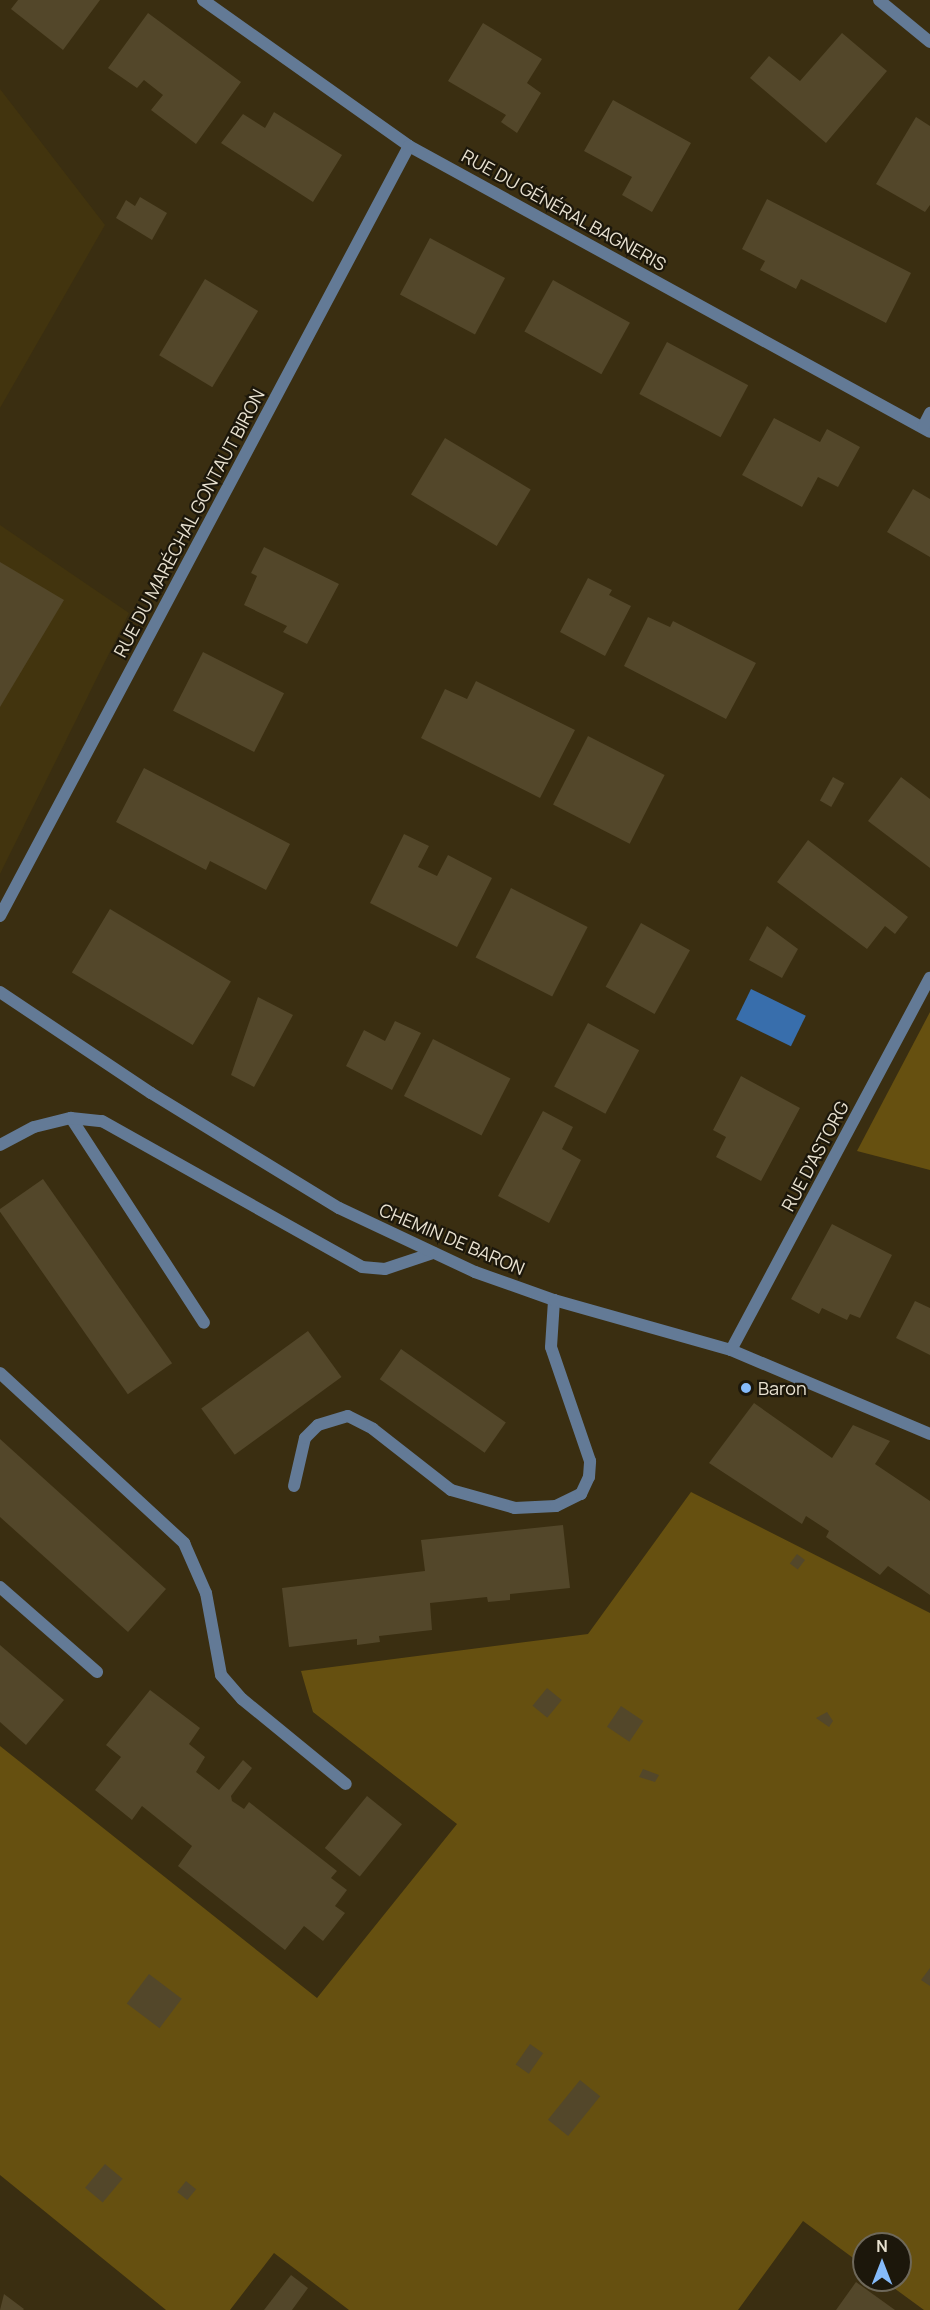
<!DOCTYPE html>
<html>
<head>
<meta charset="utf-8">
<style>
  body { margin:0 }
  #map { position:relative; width:930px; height:2310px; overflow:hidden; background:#3a2e11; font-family:Manrope,sans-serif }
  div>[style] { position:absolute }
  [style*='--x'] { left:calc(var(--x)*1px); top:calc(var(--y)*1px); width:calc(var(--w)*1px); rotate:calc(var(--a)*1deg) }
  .built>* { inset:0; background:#42340e }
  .green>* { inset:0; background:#665010 }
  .water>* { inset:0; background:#386eac; transform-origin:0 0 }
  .building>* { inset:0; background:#53472a; transform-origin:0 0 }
  .lane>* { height:12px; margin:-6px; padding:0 6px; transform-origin:6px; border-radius:6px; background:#637a96 }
  .street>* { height:12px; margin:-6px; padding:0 6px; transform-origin:6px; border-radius:6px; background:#637a96 }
  .dots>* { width:16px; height:16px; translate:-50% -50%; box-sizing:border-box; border:3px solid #1c170b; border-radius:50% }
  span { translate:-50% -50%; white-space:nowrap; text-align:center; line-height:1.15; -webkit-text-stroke:4.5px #1c170b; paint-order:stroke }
  .street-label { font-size:18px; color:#e9e2d1 }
  .poi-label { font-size:18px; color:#e9e2d1 }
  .left { translate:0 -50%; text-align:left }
  .north { position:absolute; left:852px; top:2232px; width:60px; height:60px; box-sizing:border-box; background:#1c170b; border:2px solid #6e685a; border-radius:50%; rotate:0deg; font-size:16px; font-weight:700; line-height:24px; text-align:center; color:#e9e2d1 }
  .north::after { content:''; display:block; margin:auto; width:21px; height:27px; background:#85bbfb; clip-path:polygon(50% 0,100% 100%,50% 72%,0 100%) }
</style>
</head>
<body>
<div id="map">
  <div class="built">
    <i style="clip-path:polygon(0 89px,105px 225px,0 408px)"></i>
    <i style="clip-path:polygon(0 525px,129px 613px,0 874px)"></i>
  </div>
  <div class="green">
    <i style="clip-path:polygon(930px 1012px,930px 1170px,857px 1151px)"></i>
    <i style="clip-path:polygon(691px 1492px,930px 1613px,930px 2310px,924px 2310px,883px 2280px,900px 2280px,900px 2244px,864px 2244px,864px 2266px,803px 2221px,738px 2310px,349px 2310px,274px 2253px,230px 2310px,166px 2310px,0 2175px,0 1746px,317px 1998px,457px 1824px,313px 1712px,301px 1671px,588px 1634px)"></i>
  </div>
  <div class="water">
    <i style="left:751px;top:989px;width:61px;height:34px;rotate:26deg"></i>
  </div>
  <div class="building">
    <i style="clip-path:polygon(18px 0,100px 0,63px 50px,11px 9px)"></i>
    <i style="clip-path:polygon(148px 13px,241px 82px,196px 144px,151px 110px,163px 95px,144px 80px,137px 88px,108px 68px)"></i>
    <i style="clip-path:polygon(483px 23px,542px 59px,527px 83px,541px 93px,517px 133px,501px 122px,506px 115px,448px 81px)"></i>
    <i style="clip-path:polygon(842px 33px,887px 71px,826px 143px,750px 78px,769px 56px,800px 81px)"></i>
    <i style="clip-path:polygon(613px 100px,691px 143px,652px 212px,622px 195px,632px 177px,584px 151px)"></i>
    <i style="clip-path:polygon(274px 112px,342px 155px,313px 202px,221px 143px,243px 114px,265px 128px)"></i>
    <i style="clip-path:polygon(916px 117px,930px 126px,930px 205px,925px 212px,876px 184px)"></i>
    <i style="clip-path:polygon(140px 197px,167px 213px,152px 240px,116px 218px,126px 200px,135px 206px)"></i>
    <i style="clip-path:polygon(767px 199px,911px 273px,886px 323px,801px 279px,796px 289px,760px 270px,765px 261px,742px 249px)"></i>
    <i style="left:430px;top:238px;width:85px;height:64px;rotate:28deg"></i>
    <i style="left:205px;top:279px;width:62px;height:89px;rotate:31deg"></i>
    <i style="left:553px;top:280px;width:88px;height:59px;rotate:29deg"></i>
    <i style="left:667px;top:342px;width:92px;height:59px;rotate:28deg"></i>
    <i style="clip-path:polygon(774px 418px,820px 442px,827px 429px,860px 447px,838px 487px,818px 477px,802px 507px,742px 475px)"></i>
    <i style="left:445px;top:438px;width:100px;height:66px;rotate:31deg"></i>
    <i style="clip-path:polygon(913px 489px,930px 499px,930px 557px,887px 532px)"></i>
    <i style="clip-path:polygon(264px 547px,339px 584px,307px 644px,283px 632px,287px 626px,244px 605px,257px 576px,251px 573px)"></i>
    <i style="clip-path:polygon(0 562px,64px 600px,0 707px)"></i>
    <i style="clip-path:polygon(588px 578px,612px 590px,609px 595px,631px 606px,605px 656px,560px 632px)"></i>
    <i style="clip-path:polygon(648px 617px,670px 627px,673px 621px,756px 663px,726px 719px,624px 666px)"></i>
    <i style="left:203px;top:652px;width:91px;height:66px;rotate:27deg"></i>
    <i style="clip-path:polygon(476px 681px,575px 730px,540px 798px,421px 738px,445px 689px,467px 699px)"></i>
    <i style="left:588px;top:736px;width:86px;height:77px;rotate:27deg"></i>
    <i style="clip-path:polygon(144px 768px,290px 844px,266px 890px,210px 861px,206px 870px,116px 822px)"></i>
    <i style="left:833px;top:777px;width:13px;height:27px;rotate:29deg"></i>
    <i style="clip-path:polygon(901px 777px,930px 799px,930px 868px,868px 821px)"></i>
    <i style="clip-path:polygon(404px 834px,429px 846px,418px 867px,437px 876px,448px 855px,492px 878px,457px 947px,370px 903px)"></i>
    <i style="clip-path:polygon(808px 840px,908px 917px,895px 934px,885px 926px,867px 949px,777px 882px)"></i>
    <i style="left:511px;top:888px;width:86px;height:78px;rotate:27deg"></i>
    <i style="left:110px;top:909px;width:141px;height:74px;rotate:31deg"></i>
    <i style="left:641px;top:923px;width:56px;height:73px;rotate:29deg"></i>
    <i style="clip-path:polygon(767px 926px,798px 949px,782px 978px,749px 960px)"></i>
    <i style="clip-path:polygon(258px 997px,293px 1015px,254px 1087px,231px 1075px)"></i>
    <i style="clip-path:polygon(395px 1021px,421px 1033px,392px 1090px,346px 1066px,364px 1030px,385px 1041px)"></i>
    <i style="left:588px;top:1023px;width:58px;height:72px;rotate:28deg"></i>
    <i style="left:433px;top:1039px;width:87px;height:64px;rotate:27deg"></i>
    <i style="clip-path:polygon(741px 1076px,800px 1108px,761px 1181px,716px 1157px,726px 1137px,713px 1130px)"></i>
    <i style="clip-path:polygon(543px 1111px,573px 1127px,562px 1149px,581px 1160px,549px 1223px,498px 1196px)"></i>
    <i style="left:43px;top:1179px;width:225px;height:54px;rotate:55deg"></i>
    <i style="clip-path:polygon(832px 1224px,892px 1255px,860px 1318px,850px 1314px,847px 1320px,822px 1308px,819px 1314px,791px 1299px)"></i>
    <i style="clip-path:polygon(915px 1301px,930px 1308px,930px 1355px,896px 1338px)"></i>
    <i style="left:308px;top:1331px;width:57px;height:132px;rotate:54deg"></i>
    <i style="left:401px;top:1349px;width:128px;height:37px;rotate:35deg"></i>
    <i style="clip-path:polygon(754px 1403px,832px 1458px,853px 1425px,890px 1441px,875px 1464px,930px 1501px,930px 1595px,888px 1566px,880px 1575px,826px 1537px,829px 1531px,806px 1516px,802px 1524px,709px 1463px)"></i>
    <i style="clip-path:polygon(0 1439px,166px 1589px,128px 1632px,0 1517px)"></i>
    <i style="clip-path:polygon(563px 1525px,570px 1588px,510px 1594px,510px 1600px,488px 1602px,487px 1597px,430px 1603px,432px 1630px,379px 1636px,380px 1642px,357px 1645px,357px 1639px,289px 1647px,282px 1588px,425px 1571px,421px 1540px)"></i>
    <i style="left:797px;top:1554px;width:10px;height:12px;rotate:37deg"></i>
    <i style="clip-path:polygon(0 1645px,64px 1700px,26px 1745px,0 1722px)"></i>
    <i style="left:547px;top:1688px;width:19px;height:23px;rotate:39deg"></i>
    <i style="clip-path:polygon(150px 1690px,200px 1728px,189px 1744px,205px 1757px,196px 1772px,219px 1790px,243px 1760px,252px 1768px,231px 1796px,232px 1801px,244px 1809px,249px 1802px,337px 1871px,331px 1878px,347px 1890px,335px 1906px,345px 1913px,323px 1941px,304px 1926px,285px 1950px,178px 1866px,192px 1846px,142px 1806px,132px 1820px,95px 1790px,121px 1757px,106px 1745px)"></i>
    <i style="left:621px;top:1706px;width:27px;height:25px;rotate:34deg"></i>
    <i style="clip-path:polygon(827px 1712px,833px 1721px,829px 1727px,816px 1718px)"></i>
    <i style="clip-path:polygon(643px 1769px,659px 1775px,655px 1782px,639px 1777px)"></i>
    <i style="left:367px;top:1796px;width:45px;height:67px;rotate:39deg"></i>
    <i style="clip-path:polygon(930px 1968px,930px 1986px,921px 1980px)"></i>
    <i style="left:149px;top:1974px;width:41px;height:37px;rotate:37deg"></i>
    <i style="left:530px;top:2044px;width:16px;height:25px;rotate:35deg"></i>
    <i style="left:580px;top:2080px;width:26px;height:51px;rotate:39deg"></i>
    <i style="left:105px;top:2164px;width:23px;height:31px;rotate:40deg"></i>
    <i style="left:186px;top:2181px;width:13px;height:14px;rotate:39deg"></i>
    <i style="clip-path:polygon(291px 2275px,308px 2288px,292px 2310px,264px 2310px)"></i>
    <i style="clip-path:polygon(856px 2282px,895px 2310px,836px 2310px)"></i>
    <i style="clip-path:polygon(4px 2294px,24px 2309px,23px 2310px,0 2310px)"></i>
  </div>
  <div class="lane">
    <i style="--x:71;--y:1118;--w:244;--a:57"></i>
    <i style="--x:0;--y:1145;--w:38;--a:-28"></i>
    <i style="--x:34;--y:1127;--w:38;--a:-14"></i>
    <i style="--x:71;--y:1118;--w:31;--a:6"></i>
    <i style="--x:102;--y:1121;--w:298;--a:29.3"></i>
    <i style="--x:362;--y:1267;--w:23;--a:5"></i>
    <i style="--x:385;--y:1269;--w:51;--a:-18.4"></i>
    <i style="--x:0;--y:1373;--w:251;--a:42.7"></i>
    <i style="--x:184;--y:1543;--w:55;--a:66.3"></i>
    <i style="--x:206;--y:1593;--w:83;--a:79.6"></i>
    <i style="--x:221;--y:1675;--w:32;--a:49"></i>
    <i style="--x:242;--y:1699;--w:134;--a:39.3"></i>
    <i style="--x:294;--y:1486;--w:49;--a:-77.1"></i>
    <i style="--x:305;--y:1438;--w:18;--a:-45"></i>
    <i style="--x:318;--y:1425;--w:31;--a:-17"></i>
    <i style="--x:348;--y:1416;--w:28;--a:27"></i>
    <i style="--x:373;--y:1429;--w:99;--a:38"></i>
    <i style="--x:451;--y:1490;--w:66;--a:15.7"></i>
    <i style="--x:515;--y:1508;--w:41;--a:-2.8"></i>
    <i style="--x:556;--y:1506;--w:28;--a:-26"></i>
    <i style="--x:581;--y:1494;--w:19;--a:-65"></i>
    <i style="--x:589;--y:1477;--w:16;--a:-86"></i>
    <i style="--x:590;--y:1461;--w:120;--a:-108.9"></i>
    <i style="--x:551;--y:1347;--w:47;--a:-86.3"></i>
    <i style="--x:0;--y:1587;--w:129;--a:41.2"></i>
  </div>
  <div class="street">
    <i style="--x:203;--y:0;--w:252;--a:35.3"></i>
    <i style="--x:409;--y:146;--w:594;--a:28.76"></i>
    <i style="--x:879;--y:0;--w:66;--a:39.5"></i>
    <i style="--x:923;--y:427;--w:16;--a:-63"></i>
    <i style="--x:0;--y:916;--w:872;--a:-62.02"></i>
    <i style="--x:0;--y:992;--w:182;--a:33.8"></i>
    <i style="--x:151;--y:1093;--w:220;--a:31.5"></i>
    <i style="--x:339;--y:1208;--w:150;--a:25.2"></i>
    <i style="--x:475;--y:1272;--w:84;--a:19.5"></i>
    <i style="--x:554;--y:1300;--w:184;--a:15.8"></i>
    <i style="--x:731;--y:1350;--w:216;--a:22.9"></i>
    <i style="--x:731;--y:1350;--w:422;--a:-61.9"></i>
  </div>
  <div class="dots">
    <i style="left:746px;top:1388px;background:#85bbfb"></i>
  </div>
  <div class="street-label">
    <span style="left:564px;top:210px;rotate:29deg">RUE DU GÉNÉRAL BAGNERIS</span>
    <span style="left:189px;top:523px;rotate:-62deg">RUE DU MARÉCHAL GONTAUT BIRON</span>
    <span style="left:815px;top:1156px;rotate:-62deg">RUE D'ASTORG</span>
    <span style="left:452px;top:1239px;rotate:23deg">CHEMIN DE BARON</span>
  </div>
  <div class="poi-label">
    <span class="left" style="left:758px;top:1388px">Baron</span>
  </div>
  <div class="north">N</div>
</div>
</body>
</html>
